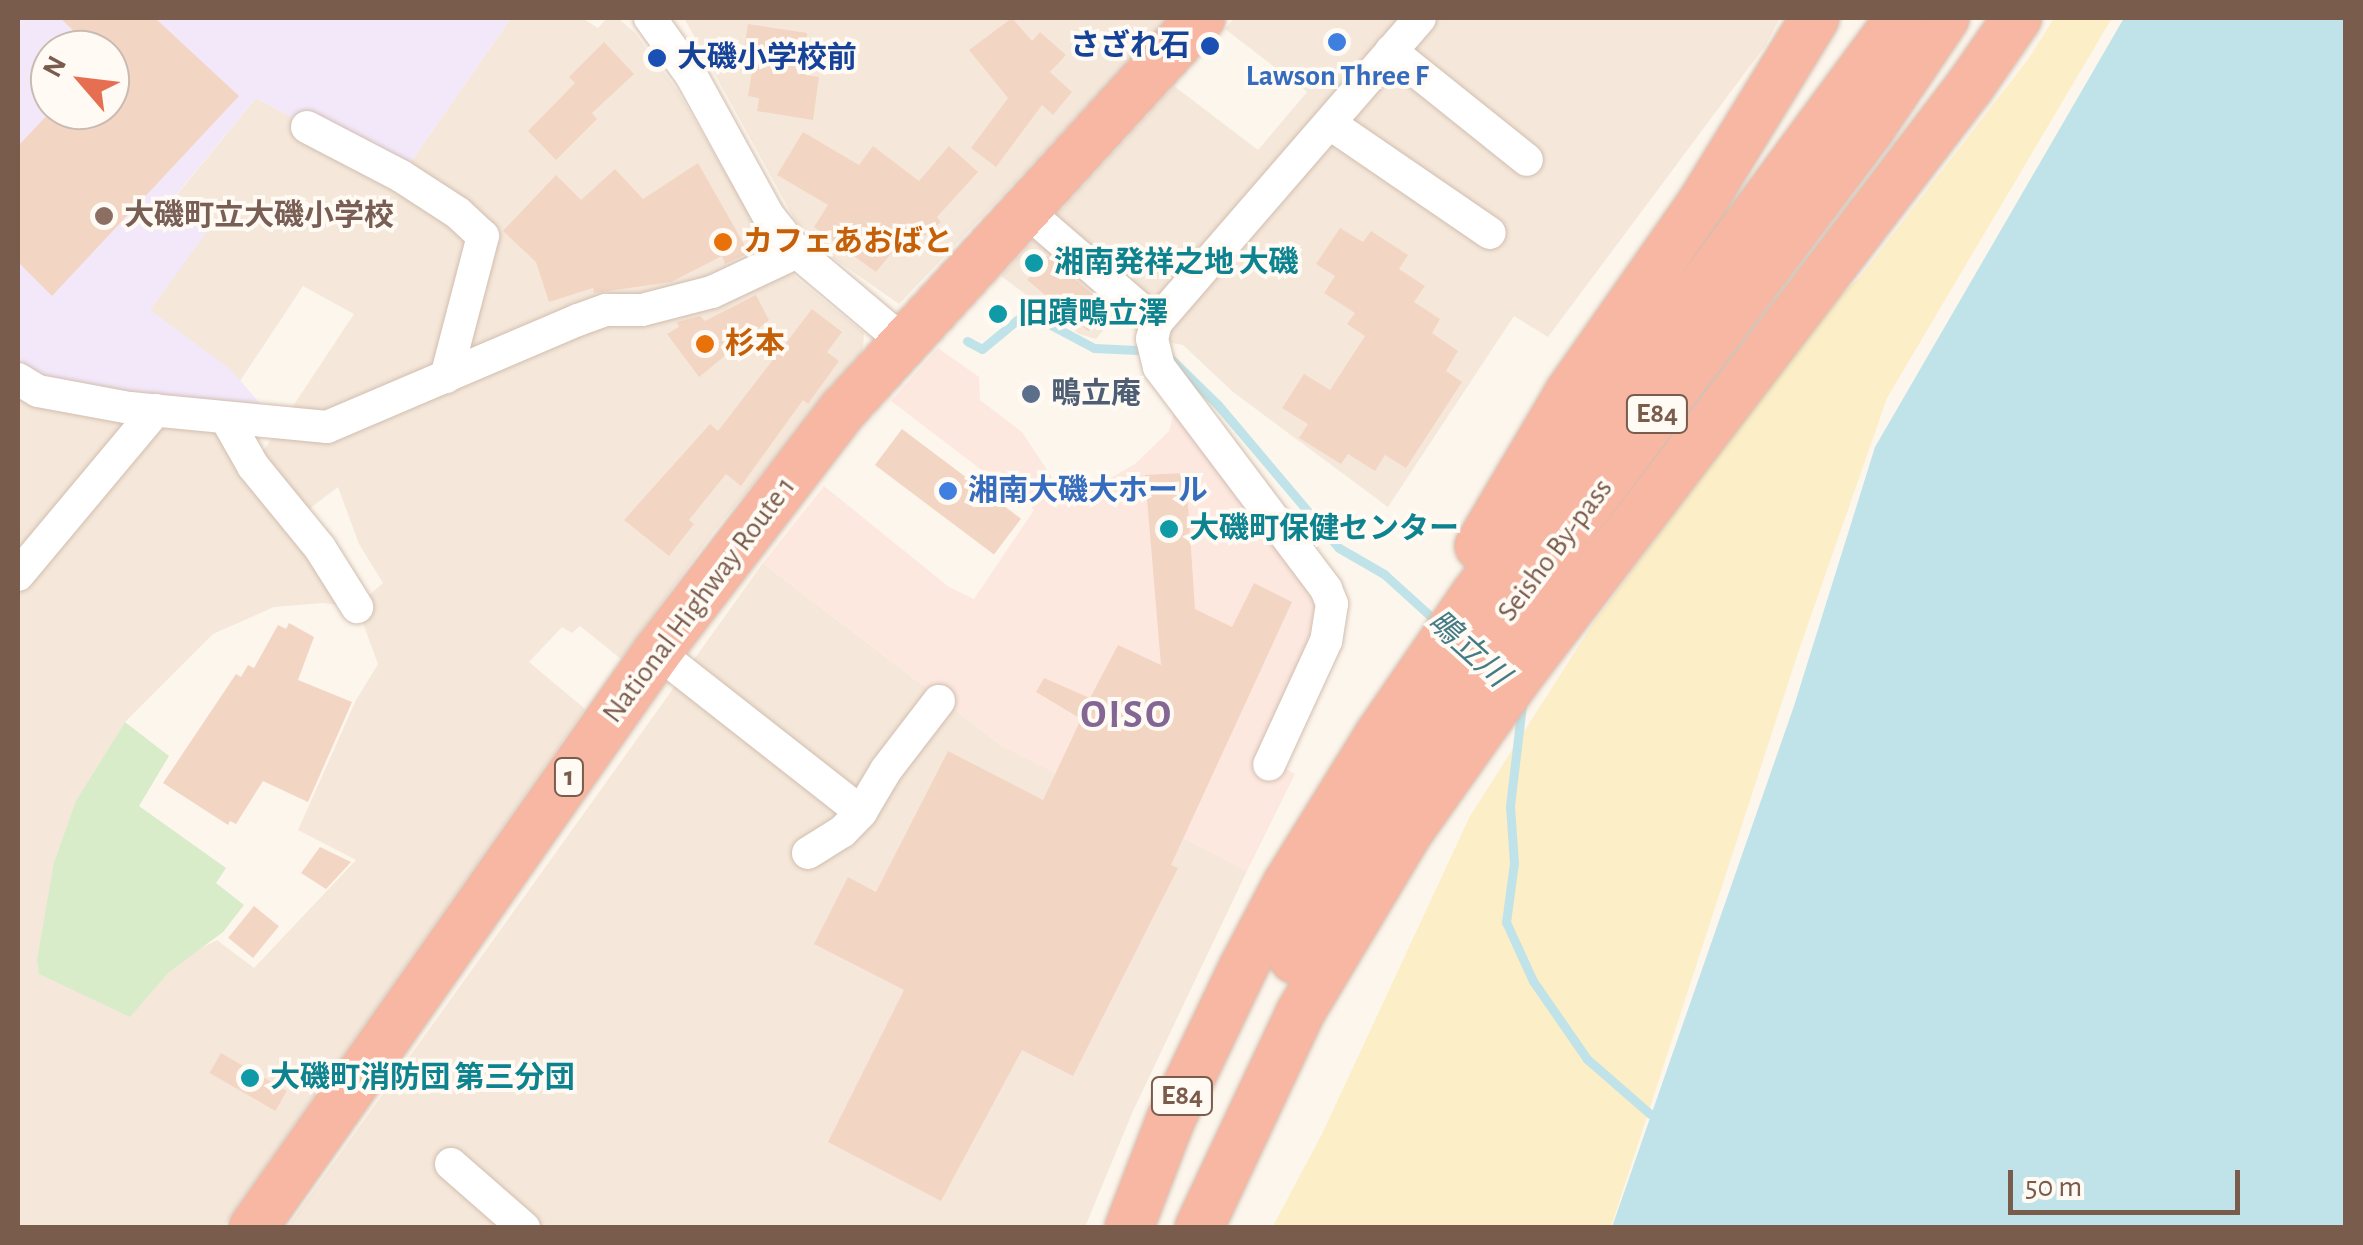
<!DOCTYPE html>
<html>
<head>
<meta charset="utf-8">
<style>
  body { margin:0 }
  #map { position:relative; width:2363px; height:1245px; overflow:hidden; background:#fdf6ec; font-family:"Alegreya Sans","Noto Sans JP",sans-serif }
  div>[style] { position:absolute }
  [style*='--x'] { left:calc(var(--x)*1px); top:calc(var(--y)*1px); width:calc(var(--w)*1px); rotate:calc(var(--a)*1deg) }
  .residential>* { inset:0; background:#f5e8da }
  .commercial>* { inset:0; background:#fde8e0 }
  .education>* { inset:0; background:#f3e8fa }
  .green>* { inset:0; background:#d8ecc9 }
  .sand>* { inset:0; background:#fcefc7 }
  .water>* { inset:0; background:#bfe3e8 }
  .stream>* { height:9px; margin:-4.5px; padding:0 4.5px; transform-origin:4.5px; border-radius:4.5px; background:#bfe3e8 }
  .building>* { inset:0; background:#f3d5c3; transform-origin:0 0 }
  .roads { filter:drop-shadow(0 0 2px #d1beb0) drop-shadow(0 0 2px #d1beb0) }
  .minor>* { height:32px; margin:-16px; padding:0 16px; transform-origin:16px; border-radius:16px; background:#fff }
  .highway>* { height:48px; margin:-24px; padding:0 24px; transform-origin:24px; border-radius:24px; background:#f7b7a3 }
  .dots>* { width:28px; height:28px; translate:-50% -50%; box-sizing:border-box; border:5px solid #fffaf3; border-radius:50% }
  span { translate:-50% -50%; white-space:nowrap; text-align:center; line-height:1.15; -webkit-text-stroke:8px #fffaf3; paint-order:stroke }
  .shield-label span { padding:2px 8px; background:#fffaf3; border:2px solid; border-radius:8px; -webkit-text-stroke-width:0 }
  .shield-label { font-size:28px; color:#7a5c4d; font-weight:700 }
  .transit-label { font-size:30px; color:#164399; font-weight:700 }
  .right { translate:-100% -50%; text-align:right }
  .left { translate:0 -50%; text-align:left }
  .shop-label { font-size:30px; color:#366cbe; font-weight:700 }
  .education-label { font-size:30px; color:#785e54; font-weight:700 }
  .food-label { font-size:30px; color:#c56008; font-weight:700 }
  .culture-label { font-size:30px; color:#0d838f; font-weight:700 }
  .service-label { font-size:30px; color:#4e5e75; font-weight:700 }
  .street-label { font-size:30px; color:#7a5c4d }
  .water-label { font-size:32px; color:#437c86; font-style:italic }
  .district-label { font-size:40px; color:#846695; font-weight:700; letter-spacing:2.5px }
  .frame { position:absolute; inset:0; border:20px solid #7a5c4d; pointer-events:none }
  .north { position:absolute; left:30px; top:30px; width:100px; height:100px; box-sizing:border-box; background:#fffaf3; border:2px solid #cabbb1; border-radius:50%; rotate:298deg; font-size:28px; font-weight:700; line-height:40px; text-align:center; color:#7a5c4d }
  .north::after { content:''; display:block; margin:auto; width:35px; height:45px; background:#e76f51; clip-path:polygon(50% 0,100% 100%,50% 72%,0 100%) }
  .scale { position:absolute; left:2008px; top:1170px; width:232px; height:45px; box-sizing:border-box; border:5px solid #7a5c4d; border-top:0; padding-left:12px; font-size:30px; line-height:35px; white-space:nowrap; color:#7a5c4d; -webkit-text-stroke:8px #fffaf3; paint-order:stroke }
</style>
</head>
<body>
<div id="map">
  <div class="residential">
    <i style="clip-path:polygon(evenodd,511px 18px,582px 18px,598px 28px,607px 18px,618px 18px,635px 33px,677px 90px,778px 263px,864px 333px,863px 351px,715px 530px,621px 659px,580px 626px,572px 633px,562px 627px,529px 662px,585px 709px,223px 1227px,18px 1227px,18px 379px,227px 420px,254px 465px,354px 314px,303px 286px,240px 381px,149px 310px,208px 230px,171px 202px,256px 98px,401px 176px,511px 18px,338px 487px,359px 544px,383px 583px,357px 606px,296px 519px,338px 487px,511px 18px,323px 603px,357px 607px,378px 664px,356px 700px,298px 830px,356px 860px,254px 968px,217px 940px,190px 954px,168px 973px,54px 862px,76px 802px,125px 722px,213px 634px,274px 607px,323px 603px)"></i>
    <i style="clip-path:polygon(684px 18px,1171px 18px,899px 304px,819px 248px,795px 220px)"></i>
    <i style="clip-path:polygon(1234px 18px,1780px 18px,1765px 46px,1548px 337px,1514px 316px,1388px 507px,1233px 392px,1183px 345px,1152px 339px,1128px 300px,1096px 339px,1079px 334px,1001px 276px,1174px 86px,1258px 150px,1307px 92px,1225px 29px)"></i>
    <i style="clip-path:polygon(763px 563px,1002px 746px,1230px 857px,1247px 871px,1133px 1111px,1085px 1227px,287px 1228px)"></i>
  </div>
  <div class="commercial">
    <i style="clip-path:polygon(938px 348px,979px 377px,980px 400px,1022px 432px,1055px 482px,1105px 481px,1135px 464px,1169px 431px,1179px 394px,1326px 589px,1272px 761px,1295px 774px,1247px 871px,1002px 746px,763px 563px,824px 486px,949px 587px,974px 599px,1034px 510px,891px 401px)"></i>
  </div>
  <div class="education">
    <i style="clip-path:polygon(evenodd,18px 18px,511px 18px,401px 176px,256px 98px,171px 201px,209px 229px,150px 310px,230px 369px,277px 423px,18px 379px,18px 18px,50px 50px,110px 50px,110px 110px,50px 110px,50px 50px)"></i>
  </div>
  <div class="green">
    <i style="clip-path:polygon(125px 722px,169px 756px,139px 806px,226px 868px,216px 883px,244px 905px,223px 932px,168px 973px,130px 1017px,39px 974px,37px 960px,54px 862px,76px 801px)"></i>
  </div>
  <div class="sand">
    <i style="clip-path:polygon(2054px 18px,2112px 18px,1887px 398px,1797px 656px,1611px 1227px,1272px 1228px,1322px 1134px,1470px 816px,1592px 625px,1819px 316px,1860px 277px,2029px 58px)"></i>
  </div>
  <div class="water">
    <i style="clip-path:polygon(2124px 18px,2345px 18px,2345px 1227px,1612px 1227px,1794px 706px,1875px 447px)"></i>
  </div>
  <div class="stream">
    <i style="--x:967;--y:341;--w:17;--a:28"></i>
    <i style="--x:982;--y:349;--w:53;--a:-39.7"></i>
    <i style="--x:1023;--y:315;--w:9;--a:0"></i>
    <i style="--x:1032;--y:315;--w:70;--a:28"></i>
    <i style="--x:1094;--y:348;--w:43;--a:2.7"></i>
    <i style="--x:1168;--y:356;--w:70;--a:44.4"></i>
    <i style="--x:1218;--y:405;--w:187;--a:49.8"></i>
    <i style="--x:1339;--y:548;--w:52;--a:30"></i>
    <i style="--x:1384;--y:574;--w:73;--a:42.2"></i>
    <i style="--x:1522;--y:705;--w:102;--a:96.8"></i>
    <i style="--x:1510;--y:806;--w:57;--a:86"></i>
    <i style="--x:1514;--y:863;--w:60;--a:97.7"></i>
    <i style="--x:1506;--y:922;--w:65;--a:65.4"></i>
    <i style="--x:1533;--y:981;--w:95;--a:55.3"></i>
    <i style="--x:1587;--y:1059;--w:84;--a:41.1"></i>
  </div>
  <div class="building">
    <i style="clip-path:polygon(60px 18px,155px 18px,239px 96px,52px 296px,18px 262px,18px 146px,52px 110px,110px 110px,110px 50px,94px 50px)"></i>
    <i style="clip-path:polygon(1012px 18px,1032px 41px,1040px 32px,1066px 55px,1050px 72px,1072px 92px,1053px 115px,1042px 105px,996px 167px,971px 148px,1008px 98px,969px 50px)"></i>
    <i style="clip-path:polygon(748px 24px,807px 33px,805px 75px,819px 77px,813px 120px,757px 111px,759px 98px,748px 96px,752px 72px,741px 71px)"></i>
    <i style="clip-path:polygon(604px 42px,634px 74px,592px 113px,597px 119px,556px 160px,528px 131px,575px 83px,569px 77px)"></i>
    <i style="clip-path:polygon(803px 132px,859px 165px,873px 146px,919px 181px,949px 146px,978px 172px,937px 217px,941px 222px,921px 239px,911px 229px,876px 272px,814px 227px,828px 205px,777px 175px)"></i>
    <i style="clip-path:polygon(698px 163px,749px 253px,725px 264px,722px 256px,671px 282px,594px 293px,593px 288px,549px 302px,536px 262px,503px 231px,556px 175px,581px 200px,615px 169px,643px 199px)"></i>
    <i style="clip-path:polygon(1340px 228px,1363px 242px,1371px 231px,1408px 255px,1399px 269px,1425px 286px,1414px 302px,1440px 319px,1432px 333px,1458px 351px,1446px 371px,1462px 382px,1406px 468px,1385px 455px,1375px 471px,1348px 454px,1341px 464px,1299px 438px,1308px 424px,1282px 408px,1304px 374px,1330px 390px,1365px 336px,1347px 324px,1355px 313px,1324px 293px,1335px 276px,1316px 264px)"></i>
    <i style="left:1047px;top:256px;width:80px;height:31px;rotate:40deg"></i>
    <i style="clip-path:polygon(756px 295px,769px 320px,699px 377px,667px 334px,679px 327px,677px 322px,700px 316px,705px 321px)"></i>
    <i style="clip-path:polygon(812px 309px,842px 332px,827px 352px,839px 361px,808px 404px,803px 400px,741px 486px,726px 474px,689px 520px,694px 524px,669px 556px,624px 520px,710px 424px,718px 431px)"></i>
    <i style="left:902px;top:429px;width:149px;height:45px;rotate:37deg"></i>
    <i style="clip-path:polygon(1186px 473px,1195px 609px,1232px 627px,1254px 583px,1292px 602px,1171px 865px,1178px 868px,1073px 1076px,1022px 1050px,941px 1201px,828px 1142px,904px 990px,814px 944px,848px 877px,876px 892px,948px 751px,1043px 800px,1081px 719px,1036px 692px,1044px 678px,1090px 698px,1118px 645px,1161px 665px,1145px 475px)"></i>
    <i style="clip-path:polygon(289px 623px,314px 637px,298px 680px,352px 702px,308px 802px,263px 781px,236px 824px,230px 821px,228px 825px,163px 783px,236px 674px,241px 677px,248px 665px,254px 668px,278px 625px,286px 629px)"></i>
    <i style="clip-path:polygon(320px 847px,351px 862px,326px 889px,301px 873px)"></i>
    <i style="left:254px;top:906px;width:32px;height:41px;rotate:39deg"></i>
    <i style="left:221px;top:1053px;width:76px;height:23px;rotate:30deg"></i>
  </div>
  <div class="roads">
    <div class="minor">
      <i style="--x:650;--y:18;--w:70;--a:54.3"></i>
      <i style="--x:691;--y:75;--w:160;--a:61.2"></i>
      <i style="--x:768;--y:215;--w:47;--a:51.9"></i>
      <i style="--x:797;--y:252;--w:140;--a:40.1"></i>
      <i style="--x:1391;--y:51;--w:174;--a:38.7"></i>
      <i style="--x:1332;--y:125;--w:191;--a:34.4"></i>
      <i style="--x:307;--y:127;--w:106;--a:27.5"></i>
      <i style="--x:401;--y:176;--w:68;--a:33"></i>
      <i style="--x:458;--y:213;--w:34;--a:43"></i>
      <i style="--x:483;--y:236;--w:146;--a:104.7"></i>
      <i style="--x:1023;--y:208;--w:176;--a:40.8"></i>
      <i style="--x:1156;--y:323;--w:403;--a:-49.1"></i>
      <i style="--x:1156;--y:323;--w:16;--a:104"></i>
      <i style="--x:1152;--y:339;--w:29;--a:76"></i>
      <i style="--x:1159;--y:367;--w:278;--a:53"></i>
      <i style="--x:1326;--y:589;--w:16;--a:68"></i>
      <i style="--x:1332;--y:604;--w:37;--a:99"></i>
      <i style="--x:1326;--y:641;--w:136;--a:114.7"></i>
      <i style="--x:18;--y:379;--w:23;--a:31"></i>
      <i style="--x:38;--y:391;--w:94;--a:10.5"></i>
      <i style="--x:130;--y:408;--w:198;--a:5.5"></i>
      <i style="--x:327;--y:427;--w:273;--a:-23.1"></i>
      <i style="--x:578;--y:320;--w:30;--a:-20"></i>
      <i style="--x:606;--y:310;--w:36;--a:0"></i>
      <i style="--x:642;--y:310;--w:72;--a:-14.4"></i>
      <i style="--x:712;--y:292;--w:94;--a:-25.2"></i>
      <i style="--x:227;--y:420;--w:53;--a:60.5"></i>
      <i style="--x:253;--y:466;--w:106;--a:50.7"></i>
      <i style="--x:320;--y:548;--w:70;--a:57.9"></i>
      <i style="--x:18;--y:575;--w:215;--a:-50.1"></i>
      <i style="--x:657;--y:652;--w:259;--a:38.1"></i>
      <i style="--x:808;--y:853;--w:40;--a:-32"></i>
      <i style="--x:842;--y:832;--w:28;--a:-46"></i>
      <i style="--x:861;--y:812;--w:49;--a:-59.2"></i>
      <i style="--x:886;--y:770;--w:87;--a:-52.5"></i>
      <i style="--x:451;--y:1164;--w:97;--a:41.2"></i>
    </div>
    <div class="highway">
      <i style="--x:1479;--y:546;--w:178;--a:-59.5"></i>
      <i style="--x:1569;--y:393;--w:231;--a:-55.1"></i>
      <i style="--x:1701;--y:204;--w:218;--a:-58.5"></i>
      <i style="--x:1294;--y:959;--w:166;--a:-61.1"></i>
      <i style="--x:1374;--y:814;--w:237;--a:-56.5"></i>
      <i style="--x:1505;--y:616;--w:609;--a:-53.15"></i>
      <i style="--x:1870;--y:129;--w:134;--a:-56"></i>
      <i style="--x:253;--y:1228;--w:704;--a:-54.95"></i>
      <i style="--x:657;--y:652;--w:304;--a:-52.5"></i>
      <i style="--x:842;--y:411;--w:532;--a:-47.59"></i>
      <i style="--x:1129;--y:1228;--w:115;--a:-69"></i>
      <i style="--x:1170;--y:1121;--w:170;--a:-64.5"></i>
      <i style="--x:1243;--y:968;--w:95;--a:-62.4"></i>
      <i style="--x:1287;--y:884;--w:175;--a:-58.3"></i>
      <i style="--x:1379;--y:735;--w:170;--a:-55.6"></i>
      <i style="--x:1475;--y:595;--w:717;--a:-53.63"></i>
      <i style="--x:1199;--y:1228;--w:238;--a:-64.8"></i>
      <i style="--x:1300;--y:1013;--w:209;--a:-59.1"></i>
      <i style="--x:1407;--y:834;--w:191;--a:-54.8"></i>
      <i style="--x:1517;--y:678;--w:745;--a:-52.58"></i>
      <i style="--x:1970;--y:86;--w:83;--a:-55.3"></i>
    </div>
  </div>
  <div class="dots">
    <i style="left:1337px;top:42px;background:#3f7fe0"></i>
    <i style="left:1210px;top:46px;background:#1a4fb4"></i>
    <i style="left:657px;top:58px;background:#1a4fb4"></i>
    <i style="left:104px;top:216px;background:#8d6e63"></i>
    <i style="left:723px;top:242px;background:#e8710a"></i>
    <i style="left:1034px;top:263px;background:#0f9aa8"></i>
    <i style="left:998px;top:314px;background:#0f9aa8"></i>
    <i style="left:705px;top:344px;background:#e8710a"></i>
    <i style="left:1031px;top:394px;background:#5c6f8a"></i>
    <i style="left:948px;top:491px;background:#3f7fe0"></i>
    <i style="left:1169px;top:529px;background:#0f9aa8"></i>
    <i style="left:250px;top:1078px;background:#0f9aa8"></i>
  </div>
  <div class="shield-label">
    <span style="left:1657px;top:414px">E84</span>
    <span style="left:569px;top:777px">1</span>
    <span style="left:1182px;top:1096px">E84</span>
  </div>
  <div class="transit-label">
    <span class="right" style="left:1190px;top:46px">さざれ石</span>
    <span class="left" style="left:677px;top:58px">大磯小学校前</span>
  </div>
  <div class="shop-label">
    <span style="left:1337px;top:76px">Lawson Three F</span>
    <span class="left" style="left:968px;top:491px">湘南大磯大ホール</span>
  </div>
  <div class="education-label">
    <span class="left" style="left:124px;top:216px">大磯町立大磯小学校</span>
  </div>
  <div class="food-label">
    <span class="left" style="left:743px;top:242px">カフェあおばと</span>
    <span class="left" style="left:725px;top:344px">杉本</span>
  </div>
  <div class="culture-label">
    <span class="left" style="left:1054px;top:263px">湘南発祥之地 大磯</span>
    <span class="left" style="left:1018px;top:314px">旧蹟鴫立澤</span>
    <span class="left" style="left:1189px;top:529px">大磯町保健センター</span>
    <span class="left" style="left:270px;top:1078px">大磯町消防団 第三分団</span>
  </div>
  <div class="service-label">
    <span class="left" style="left:1051px;top:394px">鴫立庵</span>
  </div>
  <div class="street-label">
    <span style="left:1555px;top:550px;rotate:-53deg">Seisho By-pass</span>
    <span style="left:699px;top:600px;rotate:-53deg">National Highway Route 1</span>
  </div>
  <div class="water-label">
    <span style="left:1468px;top:649px;rotate:42deg">鴫立川</span>
  </div>
  <div class="district-label">
    <span style="left:1127px;top:715px">OISO</span>
  </div>
  <div class="frame"></div>
  <div class="north">N</div>
  <div class="scale">50 m</div>
</div>
</body>
</html>
